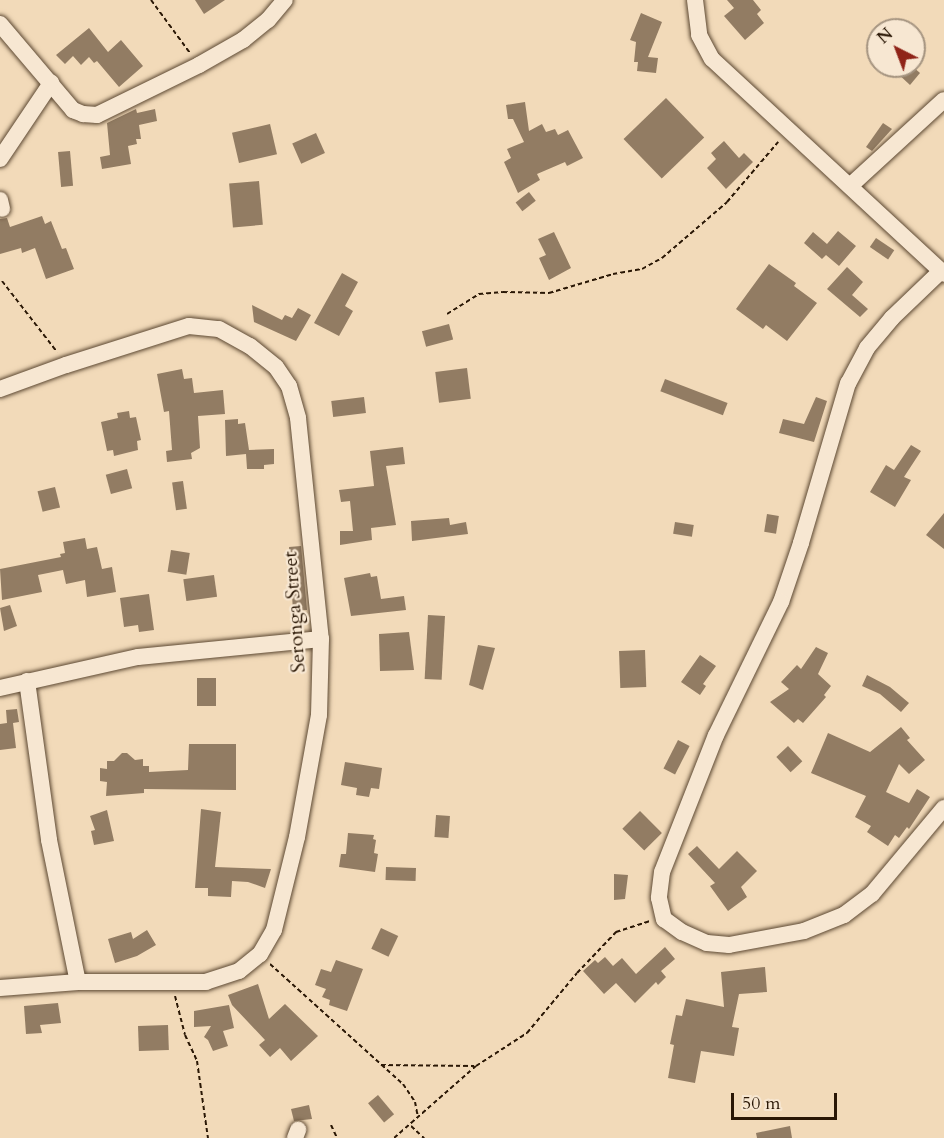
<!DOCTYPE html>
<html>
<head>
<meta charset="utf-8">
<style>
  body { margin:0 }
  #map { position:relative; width:944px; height:1138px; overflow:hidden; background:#f2dab9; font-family:Cardo,serif }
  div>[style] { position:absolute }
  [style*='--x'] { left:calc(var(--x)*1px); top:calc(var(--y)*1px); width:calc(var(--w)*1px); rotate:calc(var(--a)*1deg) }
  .building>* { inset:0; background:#927c63; transform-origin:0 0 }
  .path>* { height:2px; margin-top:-1px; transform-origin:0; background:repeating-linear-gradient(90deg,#2a1705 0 4.5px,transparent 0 7.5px) }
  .roads { filter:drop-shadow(0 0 2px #5c4832) drop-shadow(0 0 2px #5c4832) }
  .minor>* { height:16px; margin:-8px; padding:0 8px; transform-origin:8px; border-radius:8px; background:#f7e7d2 }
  span { translate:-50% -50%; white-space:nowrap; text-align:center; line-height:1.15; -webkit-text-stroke:4.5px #f7e7d2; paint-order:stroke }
  .street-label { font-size:20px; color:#2a1705 }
  .north { position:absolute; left:866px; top:18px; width:60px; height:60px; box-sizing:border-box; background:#f7e7d2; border:2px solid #a59480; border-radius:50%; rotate:318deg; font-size:16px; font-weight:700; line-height:24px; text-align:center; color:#2a1705 }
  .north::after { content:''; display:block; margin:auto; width:21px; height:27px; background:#8f2418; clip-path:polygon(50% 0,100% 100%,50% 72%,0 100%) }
  .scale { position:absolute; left:731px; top:1093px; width:106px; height:27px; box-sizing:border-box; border:3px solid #2a1705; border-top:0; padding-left:8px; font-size:18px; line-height:21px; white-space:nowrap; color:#2a1705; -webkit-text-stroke:4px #f7e7d2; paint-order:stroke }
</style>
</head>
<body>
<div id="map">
  <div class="building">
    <i style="clip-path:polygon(195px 0,225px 0,204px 14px)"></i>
    <i style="clip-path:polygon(727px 0,753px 0,761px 10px,757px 14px,764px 23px,745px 40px,724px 16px,734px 8px)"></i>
    <i style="clip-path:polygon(641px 13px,662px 22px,648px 57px,658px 58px,656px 73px,637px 71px,638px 62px,634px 62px,636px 42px,630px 40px)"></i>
    <i style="clip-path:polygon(89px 28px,108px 52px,121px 40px,143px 66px,119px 87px,97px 61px,94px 63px,89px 57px,81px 65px,73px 56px,65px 64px,56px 55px)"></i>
    <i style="clip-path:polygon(901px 66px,912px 66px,920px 73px,910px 85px,896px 72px)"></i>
    <i style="left:666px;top:98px;width:55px;height:59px;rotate:46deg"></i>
    <i style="clip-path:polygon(525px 102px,529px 131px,542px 124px,546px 132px,555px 129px,558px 135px,568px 130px,583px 158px,567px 166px,565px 162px,537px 174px,540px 180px,518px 193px,504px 162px,511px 158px,507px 149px,524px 142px,513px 119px,508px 119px,506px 105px)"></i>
    <i style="clip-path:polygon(136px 109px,137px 113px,155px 109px,157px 121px,139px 125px,141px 139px,136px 139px,137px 144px,128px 146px,131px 164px,102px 169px,100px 157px,110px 155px,107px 123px)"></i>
    <i style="clip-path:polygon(883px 123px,892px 129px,872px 151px,866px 147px)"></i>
    <i style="left:270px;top:124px;width:31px;height:39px;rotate:77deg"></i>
    <i style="left:316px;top:133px;width:22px;height:26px;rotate:66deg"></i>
    <i style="clip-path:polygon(724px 141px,739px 158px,744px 153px,753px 162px,726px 189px,707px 168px,716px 159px,711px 153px)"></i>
    <i style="left:70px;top:151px;width:35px;height:12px;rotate:85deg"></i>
    <i style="left:259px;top:181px;width:44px;height:30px;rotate:85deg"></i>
    <i style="left:529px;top:192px;width:11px;height:17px;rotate:52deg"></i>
    <i style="clip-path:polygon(42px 216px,45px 224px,51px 221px,62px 249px,66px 248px,74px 269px,46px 279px,35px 248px,22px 253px,21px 248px,0 254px,0 219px,7px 218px,10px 227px)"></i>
    <i style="clip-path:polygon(838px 231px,856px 246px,839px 266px,826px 255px,822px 259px,804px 243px,813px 232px,827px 244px)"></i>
    <i style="clip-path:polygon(554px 232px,571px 268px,549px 280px,539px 258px,546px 255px,538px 239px)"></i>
    <i style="left:876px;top:238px;width:22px;height:11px;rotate:34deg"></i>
    <i style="clip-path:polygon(769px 264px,796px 283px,794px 286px,817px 303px,787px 341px,766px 325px,763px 329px,736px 309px)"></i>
    <i style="clip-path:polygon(847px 267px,863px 282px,852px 295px,868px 309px,860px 317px,827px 289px)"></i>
    <i style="clip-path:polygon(342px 273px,358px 282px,345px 306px,353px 311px,339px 336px,314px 323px)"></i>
    <i style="clip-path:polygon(252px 305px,282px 320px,285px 315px,292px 318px,298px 308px,311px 315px,296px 341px,254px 322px)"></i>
    <i style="left:449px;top:324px;width:16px;height:28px;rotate:75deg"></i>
    <i style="left:467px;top:368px;width:31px;height:32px;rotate:83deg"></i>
    <i style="clip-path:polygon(182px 369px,184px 379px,192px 378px,194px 393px,223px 390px,225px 414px,198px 416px,200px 448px,191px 453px,192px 459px,167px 462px,166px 451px,172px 450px,169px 411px,164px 412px,157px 374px)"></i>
    <i style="left:665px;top:379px;width:67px;height:13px;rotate:21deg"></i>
    <i style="left:364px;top:397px;width:16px;height:33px;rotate:83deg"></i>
    <i style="clip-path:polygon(816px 397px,827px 401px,814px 442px,779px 433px,783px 419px,804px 424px)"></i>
    <i style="clip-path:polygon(129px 411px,130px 418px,136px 417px,141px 440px,137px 441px,138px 450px,114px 456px,113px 450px,107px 451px,101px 422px,118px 418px,117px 413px)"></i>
    <i style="clip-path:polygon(238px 419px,238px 424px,245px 423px,249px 450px,274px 449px,274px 464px,264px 465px,264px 469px,247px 469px,246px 454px,226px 456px,225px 420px)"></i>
    <i style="clip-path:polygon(911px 445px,921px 451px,904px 477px,911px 480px,895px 507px,870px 492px,886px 465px,894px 470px)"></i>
    <i style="clip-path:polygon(403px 447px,405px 464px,386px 466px,396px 525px,371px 528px,372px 540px,340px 545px,340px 531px,353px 531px,350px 501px,341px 502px,339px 490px,374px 486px,370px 451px)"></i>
    <i style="left:127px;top:469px;width:20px;height:22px;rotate:75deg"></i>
    <i style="left:183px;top:481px;width:28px;height:11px;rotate:82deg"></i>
    <i style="left:55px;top:487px;width:21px;height:18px;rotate:76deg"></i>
    <i style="clip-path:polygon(944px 513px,944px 549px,926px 535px)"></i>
    <i style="left:767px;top:514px;width:12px;height:18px;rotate:9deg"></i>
    <i style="clip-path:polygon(449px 518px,450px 525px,466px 522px,468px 534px,412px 541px,411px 521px)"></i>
    <i style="left:675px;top:522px;width:19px;height:12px;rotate:9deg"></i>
    <i style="clip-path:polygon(85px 538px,87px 549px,97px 547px,102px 569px,112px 567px,116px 592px,87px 597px,85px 580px,66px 584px,63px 570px,38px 575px,42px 592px,2px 600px,0 569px,61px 557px,60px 554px,65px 553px,63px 542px)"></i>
    <i style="clip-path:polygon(301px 546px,307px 610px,293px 611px,289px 547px)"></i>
    <i style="left:171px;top:550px;width:19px;height:22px;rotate:9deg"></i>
    <i style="clip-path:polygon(370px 573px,371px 577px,377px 576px,381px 599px,404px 596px,406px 610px,351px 616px,344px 578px)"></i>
    <i style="left:214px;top:575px;width:22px;height:31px;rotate:82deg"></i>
    <i style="clip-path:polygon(149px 594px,154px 630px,139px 632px,138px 625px,124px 627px,120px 598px)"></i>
    <i style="clip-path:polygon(10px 605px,17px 626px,4px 631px,0 608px)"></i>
    <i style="left:428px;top:615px;width:17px;height:64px;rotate:3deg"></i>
    <i style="clip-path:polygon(409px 632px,414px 670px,380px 671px,379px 634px)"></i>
    <i style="clip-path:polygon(478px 645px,495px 648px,483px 690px,469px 685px)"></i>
    <i style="clip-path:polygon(816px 647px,828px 653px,818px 674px,831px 686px,824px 695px,826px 697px,803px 723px,798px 719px,794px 723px,770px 702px,789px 689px,781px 682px,797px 665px,801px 669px)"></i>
    <i style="left:645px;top:650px;width:37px;height:26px;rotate:88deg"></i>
    <i style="clip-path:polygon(700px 655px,716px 666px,703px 684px,706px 686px,700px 695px,681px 682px)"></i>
    <i style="clip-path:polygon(867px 675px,890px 687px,909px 703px,901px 712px,880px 694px,862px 686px)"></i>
    <i style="left:197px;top:678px;width:19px;height:28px"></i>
    <i style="clip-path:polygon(17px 709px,19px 722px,13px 723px,16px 748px,0 750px,0 724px,7px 723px,6px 710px)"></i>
    <i style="clip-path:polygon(901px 727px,910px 738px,907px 740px,925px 760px,909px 774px,899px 764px,886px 792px,909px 803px,917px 789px,930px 797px,909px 829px,907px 827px,899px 838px,895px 835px,888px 846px,867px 832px,871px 826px,855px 817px,866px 796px,811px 773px,828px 733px,870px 752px)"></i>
    <i style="left:678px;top:740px;width:13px;height:32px;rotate:27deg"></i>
    <i style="clip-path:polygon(189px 744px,236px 744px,236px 790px,144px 789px,144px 793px,106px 796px,107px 782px,100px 781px,100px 768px,107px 769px,107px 761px,114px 761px,122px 753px,127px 753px,135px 760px,143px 759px,143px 766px,149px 766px,149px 772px,188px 770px)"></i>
    <i style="left:788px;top:746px;width:21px;height:16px;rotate:47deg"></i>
    <i style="clip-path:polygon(345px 762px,382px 768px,379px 789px,371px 788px,369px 797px,356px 795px,357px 788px,341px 785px)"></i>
    <i style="clip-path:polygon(201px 809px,221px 812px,215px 867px,271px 869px,265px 888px,248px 882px,232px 881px,231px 897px,208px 896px,208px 888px,195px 888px)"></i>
    <i style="clip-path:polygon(107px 810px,114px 841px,94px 845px,91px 831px,95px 830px,90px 816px)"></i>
    <i style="left:640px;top:811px;width:31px;height:25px;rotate:45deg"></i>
    <i style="left:436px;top:815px;width:14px;height:22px;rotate:4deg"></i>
    <i style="clip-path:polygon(348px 833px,374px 835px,373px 839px,376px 840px,374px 853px,378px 854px,375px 872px,339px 867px,341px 854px,346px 854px)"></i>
    <i style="clip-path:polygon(697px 846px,719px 869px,737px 851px,757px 871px,741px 887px,747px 897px,728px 911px,710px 886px,715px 883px,688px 854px)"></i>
    <i style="left:386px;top:867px;width:30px;height:13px;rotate:2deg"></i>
    <i style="clip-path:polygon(614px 874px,628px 875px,625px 899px,614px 900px)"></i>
    <i style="left:381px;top:928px;width:19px;height:23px;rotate:25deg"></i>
    <i style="clip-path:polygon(147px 930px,156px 945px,137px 956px,115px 963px,108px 939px,131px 932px,133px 939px)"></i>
    <i style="clip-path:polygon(665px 947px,675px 959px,661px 971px,666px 977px,658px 985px,656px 982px,635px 1003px,616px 983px,604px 994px,583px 971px,595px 960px,598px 963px,605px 957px,613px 966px,622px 958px,636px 974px)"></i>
    <i style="clip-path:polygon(336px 960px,363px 969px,347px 1011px,329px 1005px,330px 1000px,322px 997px,326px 989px,315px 985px,321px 969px,331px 972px)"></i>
    <i style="clip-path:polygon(765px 967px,767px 992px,739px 994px,732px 1027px,739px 1028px,734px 1056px,701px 1051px,695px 1083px,668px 1078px,674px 1045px,670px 1044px,676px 1015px,682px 1016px,686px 999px,724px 1007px,721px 972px)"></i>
    <i style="clip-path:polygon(258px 984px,269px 1019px,285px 1004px,318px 1036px,291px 1061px,280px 1048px,270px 1057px,259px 1045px,265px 1040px,232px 1005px,228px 995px)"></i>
    <i style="clip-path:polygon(58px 1003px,61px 1023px,40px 1025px,42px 1033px,26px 1034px,24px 1006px)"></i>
    <i style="clip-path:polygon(229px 1005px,234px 1028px,223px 1031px,228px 1046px,213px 1051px,208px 1040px,204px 1037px,211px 1026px,194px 1027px,194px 1011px)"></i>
    <i style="left:168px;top:1025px;width:25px;height:30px;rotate:88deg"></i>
    <i style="left:378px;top:1095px;width:25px;height:13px;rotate:50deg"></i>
    <i style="clip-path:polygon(309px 1105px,312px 1119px,294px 1121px,291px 1109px)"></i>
    <i style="clip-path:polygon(790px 1126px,792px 1138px,757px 1138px,756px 1133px)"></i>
  </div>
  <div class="path">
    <i style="--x:151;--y:0;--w:66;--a:53.7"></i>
    <i style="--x:2;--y:281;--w:90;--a:52.2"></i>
    <i style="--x:447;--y:314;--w:38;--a:-32"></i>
    <i style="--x:479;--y:294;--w:24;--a:-5"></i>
    <i style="--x:503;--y:292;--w:46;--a:1.2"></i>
    <i style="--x:549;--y:293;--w:67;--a:-16.5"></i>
    <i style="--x:613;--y:274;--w:29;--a:-10"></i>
    <i style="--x:642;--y:269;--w:23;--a:-29"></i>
    <i style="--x:662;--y:258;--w:86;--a:-40.7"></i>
    <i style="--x:727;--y:202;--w:79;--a:-49.6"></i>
    <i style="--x:270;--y:964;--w:179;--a:42.1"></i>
    <i style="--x:403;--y:1084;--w:22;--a:56"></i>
    <i style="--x:415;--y:1102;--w:15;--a:79"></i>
    <i style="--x:175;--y:996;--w:40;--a:75.6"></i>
    <i style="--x:185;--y:1035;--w:29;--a:65"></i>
    <i style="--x:197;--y:1061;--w:78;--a:81.9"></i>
    <i style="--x:381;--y:1065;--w:93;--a:0.6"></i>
    <i style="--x:331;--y:1125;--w:14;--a:65"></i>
    <i style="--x:411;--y:1126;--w:18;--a:43"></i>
    <i style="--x:394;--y:1138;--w:109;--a:-41.3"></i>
    <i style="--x:476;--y:1066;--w:61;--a:-32.9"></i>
    <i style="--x:527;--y:1033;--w:78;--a:-50.2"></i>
    <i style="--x:577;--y:973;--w:57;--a:-46.4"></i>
    <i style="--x:616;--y:932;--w:35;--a:-18"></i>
  </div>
  <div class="roads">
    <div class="minor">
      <i style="--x:695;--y:0;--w:35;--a:83"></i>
      <i style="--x:699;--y:35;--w:27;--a:62"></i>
      <i style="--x:712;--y:59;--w:316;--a:42.8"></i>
      <i style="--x:0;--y:24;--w:113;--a:49.7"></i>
      <i style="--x:73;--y:110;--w:11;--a:22"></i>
      <i style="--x:83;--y:114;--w:14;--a:4"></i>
      <i style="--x:97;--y:115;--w:114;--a:-26.1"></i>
      <i style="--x:199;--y:65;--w:51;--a:-29.6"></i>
      <i style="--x:243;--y:40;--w:32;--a:-39"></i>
      <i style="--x:268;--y:20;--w:26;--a:-50"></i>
      <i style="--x:0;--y:159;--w:92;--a:-56.1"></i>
      <i style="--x:850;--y:186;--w:127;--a:-42.5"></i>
      <i style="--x:0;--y:200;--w:9;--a:77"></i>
      <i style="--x:941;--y:271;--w:68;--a:136.2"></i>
      <i style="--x:892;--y:318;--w:39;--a:130"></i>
      <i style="--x:867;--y:348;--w:40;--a:118"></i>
      <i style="--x:848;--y:383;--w:167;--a:106.4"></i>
      <i style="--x:801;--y:543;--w:62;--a:108.7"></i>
      <i style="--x:781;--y:602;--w:148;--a:116"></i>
      <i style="--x:716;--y:735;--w:147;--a:111.5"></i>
      <i style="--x:662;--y:872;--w:26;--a:97"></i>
      <i style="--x:659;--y:898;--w:22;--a:77"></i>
      <i style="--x:664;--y:919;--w:22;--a:36"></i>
      <i style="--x:682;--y:932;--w:27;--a:24"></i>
      <i style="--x:707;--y:943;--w:22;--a:5"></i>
      <i style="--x:729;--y:945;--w:76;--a:-10.6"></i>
      <i style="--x:804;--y:931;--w:43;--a:-21.8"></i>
      <i style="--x:844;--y:915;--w:35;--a:-37"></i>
      <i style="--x:872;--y:894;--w:112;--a:-50.1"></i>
      <i style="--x:0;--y:389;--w:70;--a:-20"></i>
      <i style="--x:66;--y:365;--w:129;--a:-17.6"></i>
      <i style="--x:189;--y:326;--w:30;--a:6"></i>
      <i style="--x:219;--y:329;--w:35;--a:29"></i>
      <i style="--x:250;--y:346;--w:33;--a:39"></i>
      <i style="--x:276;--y:367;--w:23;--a:56"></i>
      <i style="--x:289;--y:386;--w:33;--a:74"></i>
      <i style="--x:298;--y:418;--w:222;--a:84.1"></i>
      <i style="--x:321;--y:639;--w:76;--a:91.5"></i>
      <i style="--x:319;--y:715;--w:124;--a:100.2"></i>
      <i style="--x:297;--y:837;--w:96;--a:103.9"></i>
      <i style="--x:274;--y:930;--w:28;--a:120"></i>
      <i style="--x:260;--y:954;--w:27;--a:141"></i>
      <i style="--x:239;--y:971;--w:35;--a:162"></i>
      <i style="--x:206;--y:982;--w:128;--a:180"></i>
      <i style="--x:78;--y:982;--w:78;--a:175.6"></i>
      <i style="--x:27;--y:681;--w:161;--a:82.1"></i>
      <i style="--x:49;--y:840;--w:145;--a:78.5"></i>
      <i style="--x:0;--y:688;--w:141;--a:-12.7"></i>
      <i style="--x:138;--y:657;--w:184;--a:-5.6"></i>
      <i style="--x:295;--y:1138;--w:9;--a:-69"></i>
    </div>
  </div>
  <div class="street-label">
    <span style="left:294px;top:612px;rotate:-94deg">Seronga Street</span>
  </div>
  <div class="north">N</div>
  <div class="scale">50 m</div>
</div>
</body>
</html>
